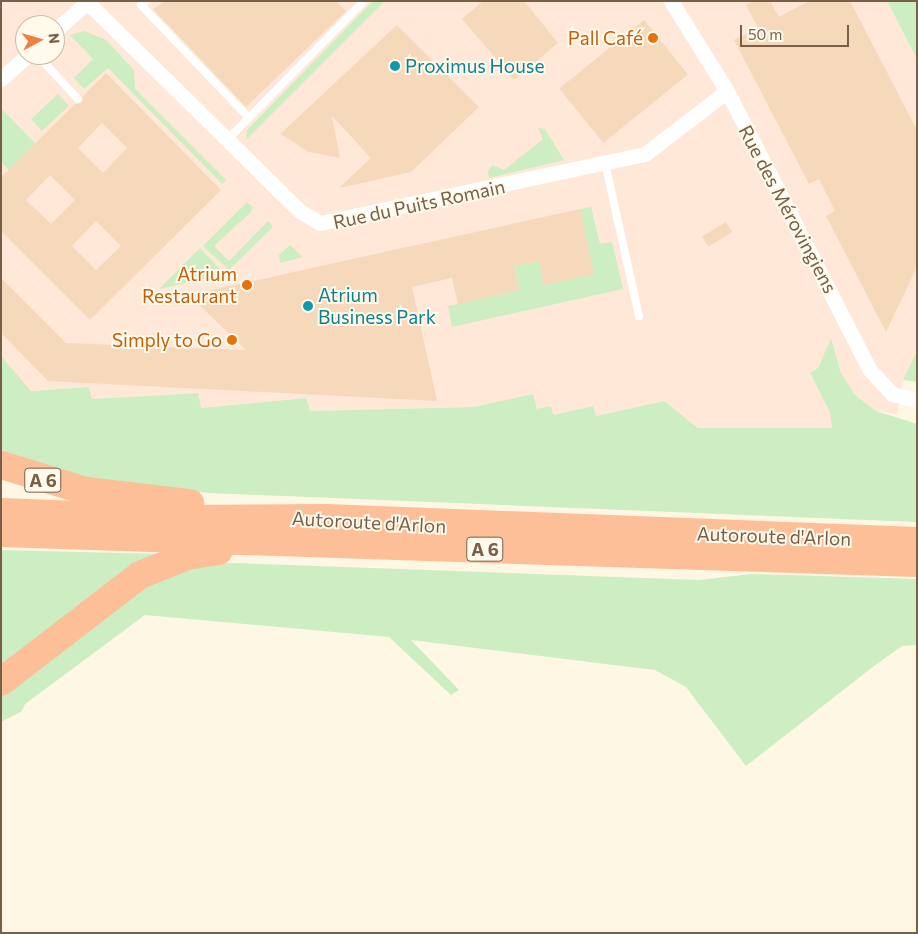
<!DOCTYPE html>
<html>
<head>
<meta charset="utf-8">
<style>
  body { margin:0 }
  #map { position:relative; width:918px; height:934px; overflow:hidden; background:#fef7e4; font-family:Commissioner,sans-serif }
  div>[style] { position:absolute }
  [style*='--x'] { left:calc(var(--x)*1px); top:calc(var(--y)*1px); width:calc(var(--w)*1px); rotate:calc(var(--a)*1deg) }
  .commercial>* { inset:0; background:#ffe8d7 }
  .green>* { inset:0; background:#cdedc2; transform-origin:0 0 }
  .building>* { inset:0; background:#f5d9ba; transform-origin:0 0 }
  .lane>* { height:8px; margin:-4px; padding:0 4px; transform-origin:4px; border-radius:4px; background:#fff }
  .street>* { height:15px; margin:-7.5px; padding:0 7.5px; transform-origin:7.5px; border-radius:7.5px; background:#fff }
  .highway>* { height:28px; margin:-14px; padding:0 14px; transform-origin:14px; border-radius:14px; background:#fcbf97 }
  .dots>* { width:14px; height:14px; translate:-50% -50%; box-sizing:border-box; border:2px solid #fffaec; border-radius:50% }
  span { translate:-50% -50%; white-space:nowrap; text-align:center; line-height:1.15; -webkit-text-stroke:4px #fffaec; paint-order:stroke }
  .shield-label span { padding:1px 4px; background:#fffaec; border:1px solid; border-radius:4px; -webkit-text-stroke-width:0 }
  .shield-label { font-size:18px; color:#785f48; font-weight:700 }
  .food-label { font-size:19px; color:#c56008 }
  .right { translate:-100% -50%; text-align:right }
  .culture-label { font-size:19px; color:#0d838f }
  .left { translate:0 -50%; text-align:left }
  .street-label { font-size:19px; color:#785f48 }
  .frame { position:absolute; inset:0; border:2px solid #785f48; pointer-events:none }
  .north { position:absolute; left:15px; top:15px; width:50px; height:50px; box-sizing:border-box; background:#fffaec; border:1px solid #c9bcaa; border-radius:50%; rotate:84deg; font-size:14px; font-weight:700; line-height:20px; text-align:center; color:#785f48 }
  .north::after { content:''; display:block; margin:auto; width:18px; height:22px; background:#f07f42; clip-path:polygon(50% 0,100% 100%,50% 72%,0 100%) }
  .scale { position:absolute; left:740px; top:25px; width:109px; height:22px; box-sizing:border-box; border:2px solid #785f48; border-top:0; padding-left:6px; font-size:15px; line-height:18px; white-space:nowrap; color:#785f48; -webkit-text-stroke:4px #fffaec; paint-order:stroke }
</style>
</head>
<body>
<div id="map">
  <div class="commercial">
    <i style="clip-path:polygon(evenodd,1px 1px,887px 1px,917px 59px,917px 351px,903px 380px,897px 414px,876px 411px,855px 395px,841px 373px,831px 338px,818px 368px,810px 374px,831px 412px,832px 428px,698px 428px,664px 401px,596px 416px,593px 406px,553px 415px,537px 409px,533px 394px,474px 407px,309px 411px,306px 398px,200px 408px,197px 393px,92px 399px,89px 387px,31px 391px,1px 356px,1px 1px,25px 25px,55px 25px,55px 55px,25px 55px,25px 25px)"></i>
  </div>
  <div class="green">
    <i style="clip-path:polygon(373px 1px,385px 1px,246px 140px,247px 130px)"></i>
    <i style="clip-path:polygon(887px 1px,917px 1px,917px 59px)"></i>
    <i style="clip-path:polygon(84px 31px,106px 40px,134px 70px,135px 89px,226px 180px,222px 184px,108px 68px,84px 89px,74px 78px,93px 59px,70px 35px)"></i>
    <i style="left:58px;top:94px;width:16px;height:37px;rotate:47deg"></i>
    <i style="clip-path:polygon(1px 108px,35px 143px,9px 170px,1px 162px)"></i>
    <i style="clip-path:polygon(538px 128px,545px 129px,564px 160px,489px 178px,488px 171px,493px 165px,504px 170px,543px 139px)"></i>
    <i style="clip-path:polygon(247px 202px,253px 207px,251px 212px,214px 246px,229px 261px,268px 221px,273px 227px,229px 270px,203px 246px)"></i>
    <i style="clip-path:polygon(591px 207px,600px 244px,612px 242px,623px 289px,452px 327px,448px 306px,519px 290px,514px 266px,539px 261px,580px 209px)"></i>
    <i style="clip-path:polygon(290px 245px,303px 257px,280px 263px,279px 255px)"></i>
    <i style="clip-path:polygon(200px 248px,225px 274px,159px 289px)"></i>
    <i style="clip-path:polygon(831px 338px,841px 373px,855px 395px,876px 411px,917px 424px,917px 522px,209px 493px,93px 481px,1px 454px,1px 356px,31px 391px,89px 387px,92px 399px,198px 393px,201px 408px,306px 398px,310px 411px,474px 407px,533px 394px,537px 409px,551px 406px,553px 415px,593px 406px,596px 416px,664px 401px,698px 428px,832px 428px,830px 412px,810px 373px,818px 368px)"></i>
    <i style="clip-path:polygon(917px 351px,917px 382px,903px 380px)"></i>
    <i style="clip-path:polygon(1px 550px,161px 554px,1px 666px)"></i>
    <i style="clip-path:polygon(232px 563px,699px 580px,752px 574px,917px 579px,917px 645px,902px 646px,874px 666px,746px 766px,686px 687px,655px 670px,411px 640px,459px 690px,451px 695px,389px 637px,145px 615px,25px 704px,22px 711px,1px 722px,1px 695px,124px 597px,195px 564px)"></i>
  </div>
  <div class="building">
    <i style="clip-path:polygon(165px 1px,336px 1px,346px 11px,246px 107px,153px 9px)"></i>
    <i style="clip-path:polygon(483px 1px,524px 1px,558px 43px,514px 80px,462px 19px)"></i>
    <i style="clip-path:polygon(754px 1px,770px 1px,779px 17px,809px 1px,850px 1px,917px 130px,917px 267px,886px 332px,826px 216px,835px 211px,819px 179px,809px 184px,734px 40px,758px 28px,746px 5px)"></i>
    <i style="left:644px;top:20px;width:70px;height:109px;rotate:51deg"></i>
    <i style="clip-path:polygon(397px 25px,479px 107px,411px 172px,339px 188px,371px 158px,332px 116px,340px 158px,309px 152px,280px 134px)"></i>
    <i style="clip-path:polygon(evenodd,106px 73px,221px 190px,90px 320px,1px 231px,1px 177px,75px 104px,82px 103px,83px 96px,106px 73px,102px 123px,127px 148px,103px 173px,78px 148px,102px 123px,106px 73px,50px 175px,75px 200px,51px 224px,26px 200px,50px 175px,106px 73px,96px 221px,121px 246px,96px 270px,72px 246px,96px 221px)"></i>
    <i style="clip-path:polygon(580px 209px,594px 274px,544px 285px,539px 261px,514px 266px,519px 290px,458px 304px,452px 278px,412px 287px,437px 401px,48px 381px,1px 333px,1px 278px,66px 343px,246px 350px,189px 295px)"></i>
    <i style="left:726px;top:222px;width:12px;height:28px;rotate:59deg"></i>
  </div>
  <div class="lane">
    <i style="--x:146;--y:1;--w:6;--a:141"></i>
    <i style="--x:141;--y:5;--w:156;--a:46.3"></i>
    <i style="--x:37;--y:55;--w:60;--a:47"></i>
    <i style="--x:227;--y:140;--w:195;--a:-45.4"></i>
    <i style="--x:605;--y:163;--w:157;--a:77.5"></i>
  </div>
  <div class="street">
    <i style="--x:671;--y:1;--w:106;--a:58.1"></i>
    <i style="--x:727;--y:91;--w:312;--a:62.9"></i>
    <i style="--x:869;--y:369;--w:34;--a:47"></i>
    <i style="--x:892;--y:394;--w:26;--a:13"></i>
    <i style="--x:87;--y:2;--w:298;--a:44.5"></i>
    <i style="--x:300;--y:211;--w:23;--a:31"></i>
    <i style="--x:320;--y:223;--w:332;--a:-12"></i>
    <i style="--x:645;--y:154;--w:103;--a:-37.5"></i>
    <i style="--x:55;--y:31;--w:45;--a:-42.3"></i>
    <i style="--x:1;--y:79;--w:36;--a:-42"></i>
  </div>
  <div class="highway">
    <i style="--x:1;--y:465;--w:89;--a:17"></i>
    <i style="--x:86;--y:491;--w:105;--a:6.6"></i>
    <i style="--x:1;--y:512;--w:179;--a:2.2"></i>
    <i style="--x:180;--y:519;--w:146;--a:-0.4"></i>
    <i style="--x:326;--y:518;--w:591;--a:2.23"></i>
    <i style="--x:1;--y:533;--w:916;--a:1.88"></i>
    <i style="--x:1;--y:682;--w:175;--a:-37.6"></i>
    <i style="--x:140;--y:575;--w:51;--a:-22"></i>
    <i style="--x:187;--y:556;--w:32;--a:-9"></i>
  </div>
  <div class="dots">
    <i style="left:653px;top:38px;background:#e8710a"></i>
    <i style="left:395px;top:66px;background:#0f9aa8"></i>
    <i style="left:247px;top:285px;background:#e8710a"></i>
    <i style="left:308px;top:306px;background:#0f9aa8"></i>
    <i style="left:232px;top:340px;background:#e8710a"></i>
  </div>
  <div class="shield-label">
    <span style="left:43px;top:480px">A 6</span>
    <span style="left:485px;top:549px">A 6</span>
  </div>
  <div class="food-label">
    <span class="right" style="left:643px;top:38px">Pall Café</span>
    <span class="right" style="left:237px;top:285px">Atrium<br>Restaurant</span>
    <span class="right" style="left:222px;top:340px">Simply to Go</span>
  </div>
  <div class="culture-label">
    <span class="left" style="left:405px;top:66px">Proximus House</span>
    <span class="left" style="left:318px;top:306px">Atrium<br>Business Park</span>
  </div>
  <div class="street-label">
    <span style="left:419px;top:204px;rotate:-12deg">Rue du Puits Romain</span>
    <span style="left:788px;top:209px;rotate:62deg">Rue des Mérovingiens</span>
    <span style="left:369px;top:522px;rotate:3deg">Autoroute d'Arlon</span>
    <span style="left:774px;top:536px;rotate:2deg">Autoroute d'Arlon</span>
  </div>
  <div class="frame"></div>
  <div class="north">N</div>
  <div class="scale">50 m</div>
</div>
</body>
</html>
